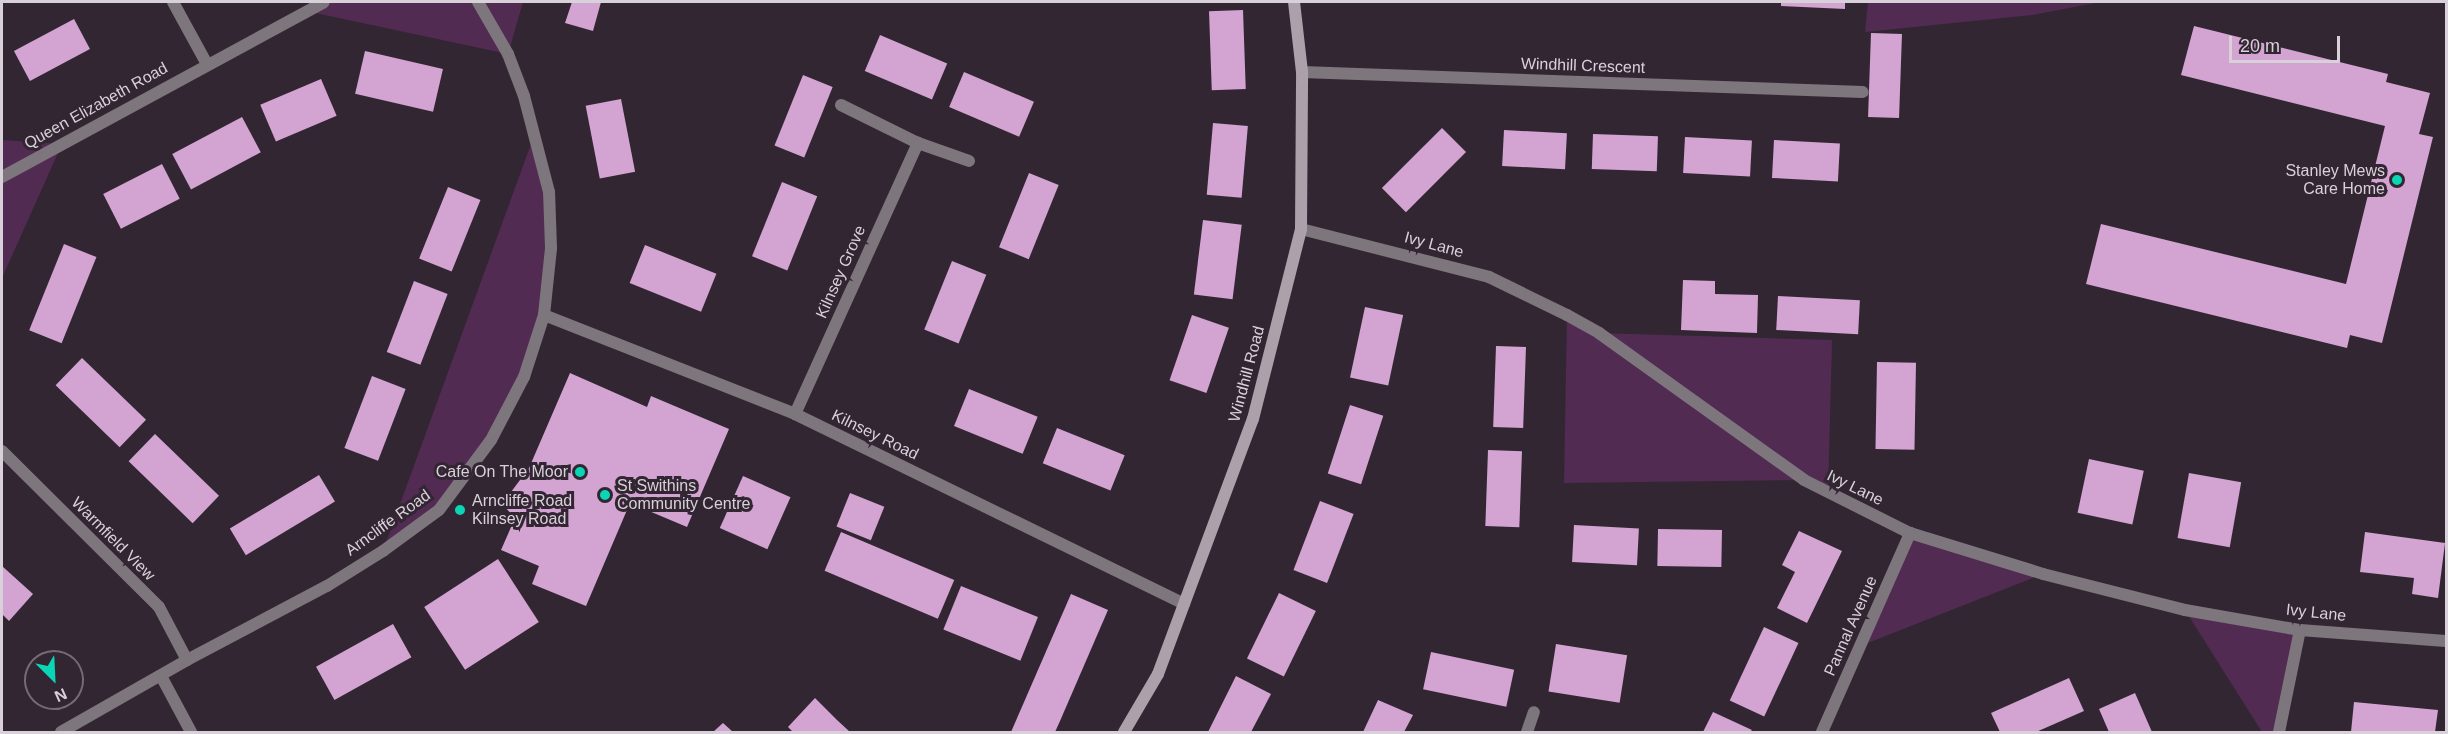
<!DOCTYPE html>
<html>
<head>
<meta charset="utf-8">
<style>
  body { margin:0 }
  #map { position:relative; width:2448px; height:734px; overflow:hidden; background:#332633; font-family:Helvetica,sans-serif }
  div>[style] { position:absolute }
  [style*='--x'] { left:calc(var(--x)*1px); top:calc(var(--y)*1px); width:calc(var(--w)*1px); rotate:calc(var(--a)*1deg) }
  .green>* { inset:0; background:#522b52 }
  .building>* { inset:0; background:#d3a4d2; transform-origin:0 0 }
  .street>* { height:12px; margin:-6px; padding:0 6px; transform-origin:6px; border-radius:6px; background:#7d767d }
  .secondary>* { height:12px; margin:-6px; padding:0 6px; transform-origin:6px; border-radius:6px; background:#aca1ab }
  .dots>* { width:16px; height:16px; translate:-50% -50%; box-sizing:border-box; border:3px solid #332633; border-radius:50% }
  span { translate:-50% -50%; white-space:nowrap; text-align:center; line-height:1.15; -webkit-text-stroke:6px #332633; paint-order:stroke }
  .street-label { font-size:16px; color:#d9d1d9 }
  .poi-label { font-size:16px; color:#d9d1d9 }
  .right { translate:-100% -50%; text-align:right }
  .left { translate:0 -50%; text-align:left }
  .frame { position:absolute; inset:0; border:3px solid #d9d1d9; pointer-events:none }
  .north { position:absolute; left:24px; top:650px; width:60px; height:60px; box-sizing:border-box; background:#332633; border:2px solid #756a75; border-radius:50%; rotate:156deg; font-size:16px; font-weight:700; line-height:24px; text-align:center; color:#d9d1d9 }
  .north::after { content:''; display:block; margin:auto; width:21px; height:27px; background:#0ad5b5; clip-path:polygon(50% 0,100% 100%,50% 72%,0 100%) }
  .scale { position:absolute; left:2229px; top:36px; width:111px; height:27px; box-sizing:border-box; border:3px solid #d9d1d9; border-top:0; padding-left:8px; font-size:18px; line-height:21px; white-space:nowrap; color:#d9d1d9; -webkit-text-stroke:4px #332633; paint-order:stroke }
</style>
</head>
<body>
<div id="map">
  <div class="green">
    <i style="clip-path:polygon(324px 2px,523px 2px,508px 54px,306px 11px)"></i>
    <i style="clip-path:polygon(1868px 2px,2101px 2px,2032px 15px,1865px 32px)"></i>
    <i style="clip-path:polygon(535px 133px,549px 192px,544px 315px,491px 440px,439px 510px,383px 551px)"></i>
    <i style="clip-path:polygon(2px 140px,62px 144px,2px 278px)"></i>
    <i style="clip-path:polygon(1567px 315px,1599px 333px,1832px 340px,1828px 494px,1804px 480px,1564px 483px)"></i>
    <i style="clip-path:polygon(1910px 533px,2043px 574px,1860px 646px)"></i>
    <i style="clip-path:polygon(2185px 610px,2300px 630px,2279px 732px,2262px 732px)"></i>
  </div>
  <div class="building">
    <i style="clip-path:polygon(572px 2px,601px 2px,593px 31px,565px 23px)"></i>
    <i style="clip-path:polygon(1781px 2px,1845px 2px,1845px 9px,1781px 6px)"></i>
    <i style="left:1243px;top:10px;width:79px;height:34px;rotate:88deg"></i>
    <i style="left:74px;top:19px;width:34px;height:68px;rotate:62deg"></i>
    <i style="clip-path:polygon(2194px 26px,2388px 74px,2386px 82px,2430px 93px,2419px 134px,2433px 137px,2382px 343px,2350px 335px,2347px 348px,2086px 284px,2101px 224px,2346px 284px,2385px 126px,2181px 75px)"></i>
    <i style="left:1871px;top:33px;width:31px;height:84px;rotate:2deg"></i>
    <i style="left:880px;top:35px;width:73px;height:39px;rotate:23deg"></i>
    <i style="left:365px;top:51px;width:80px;height:44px;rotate:13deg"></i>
    <i style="left:964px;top:72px;width:76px;height:38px;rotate:23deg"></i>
    <i style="left:803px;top:75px;width:32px;height:76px;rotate:22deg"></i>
    <i style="left:321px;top:79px;width:40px;height:66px;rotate:67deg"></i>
    <i style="left:621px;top:99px;width:74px;height:36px;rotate:79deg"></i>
    <i style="left:242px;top:117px;width:40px;height:79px;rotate:62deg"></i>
    <i style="left:1213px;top:123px;width:35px;height:72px;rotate:5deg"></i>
    <i style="left:1442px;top:128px;width:34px;height:85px;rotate:45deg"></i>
    <i style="left:1504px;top:130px;width:63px;height:36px;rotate:3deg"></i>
    <i style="left:1593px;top:134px;width:65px;height:35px;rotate:2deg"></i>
    <i style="left:1685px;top:137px;width:67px;height:36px;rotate:3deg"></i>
    <i style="left:1774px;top:140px;width:66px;height:38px;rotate:3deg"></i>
    <i style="left:162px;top:164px;width:39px;height:66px;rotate:63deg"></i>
    <i style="left:1029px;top:173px;width:32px;height:80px;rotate:22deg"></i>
    <i style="left:782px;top:182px;width:38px;height:80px;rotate:22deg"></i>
    <i style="left:448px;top:187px;width:35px;height:77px;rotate:22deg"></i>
    <i style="left:1203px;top:220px;width:39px;height:75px;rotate:7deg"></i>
    <i style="left:64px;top:244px;width:35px;height:93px;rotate:22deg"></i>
    <i style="left:645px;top:245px;width:77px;height:41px;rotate:22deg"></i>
    <i style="left:952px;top:261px;width:37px;height:74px;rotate:22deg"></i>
    <i style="clip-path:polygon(1683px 280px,1715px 281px,1715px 294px,1758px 295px,1757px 333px,1681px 330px)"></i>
    <i style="left:414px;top:281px;width:36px;height:76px;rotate:21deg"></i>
    <i style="left:1778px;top:296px;width:82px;height:34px;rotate:3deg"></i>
    <i style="left:1365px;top:307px;width:39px;height:72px;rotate:12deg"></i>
    <i style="left:1192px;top:315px;width:39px;height:69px;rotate:19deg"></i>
    <i style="left:1496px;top:346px;width:30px;height:81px;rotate:2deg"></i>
    <i style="left:82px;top:358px;width:89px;height:38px;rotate:44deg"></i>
    <i style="left:1877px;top:362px;width:39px;height:87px;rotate:1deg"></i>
    <i style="clip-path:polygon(570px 373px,647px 407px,651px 396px,729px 429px,687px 527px,630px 503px,586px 606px,532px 584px,539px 566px,501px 550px,515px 518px,502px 504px,529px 468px)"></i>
    <i style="left:372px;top:376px;width:36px;height:77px;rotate:21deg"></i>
    <i style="left:969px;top:389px;width:74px;height:40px;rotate:22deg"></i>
    <i style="left:1350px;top:405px;width:35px;height:72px;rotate:18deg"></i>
    <i style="left:1057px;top:428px;width:73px;height:38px;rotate:22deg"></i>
    <i style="left:155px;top:434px;width:89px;height:38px;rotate:44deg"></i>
    <i style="left:1488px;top:450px;width:34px;height:76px;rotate:2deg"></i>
    <i style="left:2089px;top:459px;width:56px;height:55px;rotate:12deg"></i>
    <i style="left:2189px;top:473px;width:53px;height:66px;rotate:10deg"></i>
    <i style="left:319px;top:475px;width:31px;height:104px;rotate:59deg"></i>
    <i style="left:743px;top:476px;width:52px;height:57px;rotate:24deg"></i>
    <i style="left:850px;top:493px;width:37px;height:36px;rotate:22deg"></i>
    <i style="left:1320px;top:501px;width:36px;height:74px;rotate:21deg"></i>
    <i style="left:1574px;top:525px;width:65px;height:37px;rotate:3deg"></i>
    <i style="left:1658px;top:529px;width:64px;height:37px;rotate:1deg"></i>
    <i style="clip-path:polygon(1799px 531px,1842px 551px,1807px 623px,1777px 608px,1795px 572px,1782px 565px)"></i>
    <i style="left:841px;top:532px;width:123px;height:42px;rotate:23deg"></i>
    <i style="clip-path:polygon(2365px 532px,2445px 543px,2438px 598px,2412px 594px,2414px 578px,2360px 572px)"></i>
    <i style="left:498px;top:559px;width:75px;height:88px;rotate:57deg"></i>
    <i style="clip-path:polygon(2px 566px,33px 594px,9px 621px,2px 614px)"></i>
    <i style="left:961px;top:586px;width:83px;height:47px;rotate:22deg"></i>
    <i style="left:1279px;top:593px;width:41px;height:73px;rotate:26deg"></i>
    <i style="clip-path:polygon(1071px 594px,1108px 610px,1060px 721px,1055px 732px,1011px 732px)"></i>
    <i style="left:393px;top:624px;width:38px;height:88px;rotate:61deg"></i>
    <i style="left:1764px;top:627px;width:38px;height:81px;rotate:25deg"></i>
    <i style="left:1556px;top:644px;width:72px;height:48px;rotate:9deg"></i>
    <i style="left:1431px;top:652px;width:85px;height:38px;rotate:12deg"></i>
    <i style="clip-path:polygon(1236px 676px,1271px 694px,1251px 732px,1208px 732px)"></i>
    <i style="clip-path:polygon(2069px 678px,2084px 711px,2036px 732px,2000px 732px,1991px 713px)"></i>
    <i style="clip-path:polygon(2135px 693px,2152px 732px,2109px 732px,2099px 709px)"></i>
    <i style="clip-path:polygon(815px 698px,837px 720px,850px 732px,793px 732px,788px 727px)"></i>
    <i style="clip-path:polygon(1378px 700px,1413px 715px,1404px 732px,1363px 732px)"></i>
    <i style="clip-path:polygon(2354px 702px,2438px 710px,2435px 732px,2351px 732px)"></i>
    <i style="clip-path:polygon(1713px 712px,1752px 730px,1750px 732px,1703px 732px)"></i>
    <i style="clip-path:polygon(723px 723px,733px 732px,713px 732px)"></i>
  </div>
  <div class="street">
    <i style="--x:173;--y:2;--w:71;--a:61.3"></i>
    <i style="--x:1302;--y:72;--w:561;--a:2.04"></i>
    <i style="--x:841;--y:105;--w:86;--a:26.3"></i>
    <i style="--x:918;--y:143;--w:54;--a:19.4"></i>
    <i style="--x:2;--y:177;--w:366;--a:-28.5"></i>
    <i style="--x:1301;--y:229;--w:194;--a:14.3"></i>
    <i style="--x:1489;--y:277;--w:87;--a:26"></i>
    <i style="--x:1567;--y:315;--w:37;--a:29"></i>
    <i style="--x:1599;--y:333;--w:252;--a:35.6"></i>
    <i style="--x:1804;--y:480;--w:119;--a:26.6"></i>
    <i style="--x:1910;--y:533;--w:139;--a:17.1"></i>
    <i style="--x:2043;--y:574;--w:146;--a:14.2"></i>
    <i style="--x:2185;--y:610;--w:117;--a:9.9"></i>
    <i style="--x:2300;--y:630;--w:146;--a:4.3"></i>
    <i style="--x:544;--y:315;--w:270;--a:21.5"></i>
    <i style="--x:795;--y:414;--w:433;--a:26"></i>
    <i style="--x:795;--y:414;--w:298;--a:-65.6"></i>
    <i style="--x:2;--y:451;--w:221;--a:44.8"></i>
    <i style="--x:159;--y:607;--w:60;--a:62.2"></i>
    <i style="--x:161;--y:676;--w:64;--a:61.8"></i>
    <i style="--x:61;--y:732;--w:145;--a:-29.7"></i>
    <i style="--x:187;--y:660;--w:158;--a:-27.9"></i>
    <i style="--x:327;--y:586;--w:66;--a:-32"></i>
    <i style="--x:383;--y:551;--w:69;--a:-36.2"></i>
    <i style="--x:439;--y:510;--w:87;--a:-53.4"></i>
    <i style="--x:491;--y:440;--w:71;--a:-62.4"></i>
    <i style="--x:524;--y:377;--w:65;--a:-72.1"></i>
    <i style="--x:544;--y:315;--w:67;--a:-84"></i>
    <i style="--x:551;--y:248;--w:56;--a:-92"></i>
    <i style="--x:549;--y:192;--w:99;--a:-104.6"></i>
    <i style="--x:524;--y:96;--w:45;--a:-110.9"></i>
    <i style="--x:508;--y:54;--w:60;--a:-120"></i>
    <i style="--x:1527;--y:732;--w:21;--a:-71"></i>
    <i style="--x:1822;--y:732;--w:218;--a:-66.1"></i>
    <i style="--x:2279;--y:732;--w:104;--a:-78.4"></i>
  </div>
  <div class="secondary">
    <i style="--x:1124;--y:732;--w:67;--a:-59.6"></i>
    <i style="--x:1158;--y:674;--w:272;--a:-69.6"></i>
    <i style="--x:1253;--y:419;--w:196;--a:-75.8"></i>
    <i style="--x:1301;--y:229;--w:157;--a:-89.6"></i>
    <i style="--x:1302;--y:72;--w:70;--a:-96.5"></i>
  </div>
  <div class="dots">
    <i style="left:2397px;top:180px;background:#0ad5b5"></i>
    <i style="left:580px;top:472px;background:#0ad5b5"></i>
    <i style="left:605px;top:495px;background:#0ad5b5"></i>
    <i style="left:460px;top:510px;background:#0ad5b5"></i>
  </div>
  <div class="street-label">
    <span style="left:1583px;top:66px;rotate:2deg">Windhill Crescent</span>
    <span style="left:96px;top:106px;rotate:-29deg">Queen Elizabeth Road</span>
    <span style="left:1434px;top:245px;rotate:15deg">Ivy Lane</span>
    <span style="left:841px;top:272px;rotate:-66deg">Kilnsey Grove</span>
    <span style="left:1247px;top:374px;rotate:-75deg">Windhill Road</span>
    <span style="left:875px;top:435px;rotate:26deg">Kilnsey Road</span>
    <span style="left:1855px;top:488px;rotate:26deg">Ivy Lane</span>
    <span style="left:388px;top:523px;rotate:-36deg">Arncliffe Road</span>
    <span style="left:113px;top:539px;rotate:45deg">Warmfield View</span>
    <span style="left:2316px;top:613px;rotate:6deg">Ivy Lane</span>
    <span style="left:1851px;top:626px;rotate:-66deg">Pannal Avenue</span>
  </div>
  <div class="poi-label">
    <span class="right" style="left:2385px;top:180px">Stanley Mews<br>Care Home</span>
    <span class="right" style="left:568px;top:472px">Cafe On The Moor</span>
    <span class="left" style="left:617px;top:495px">St Swithins<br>Community Centre</span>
    <span class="left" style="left:472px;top:510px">Arncliffe Road<br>Kilnsey Road</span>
  </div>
  <div class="frame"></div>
  <div class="north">N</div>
  <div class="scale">20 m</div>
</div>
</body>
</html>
